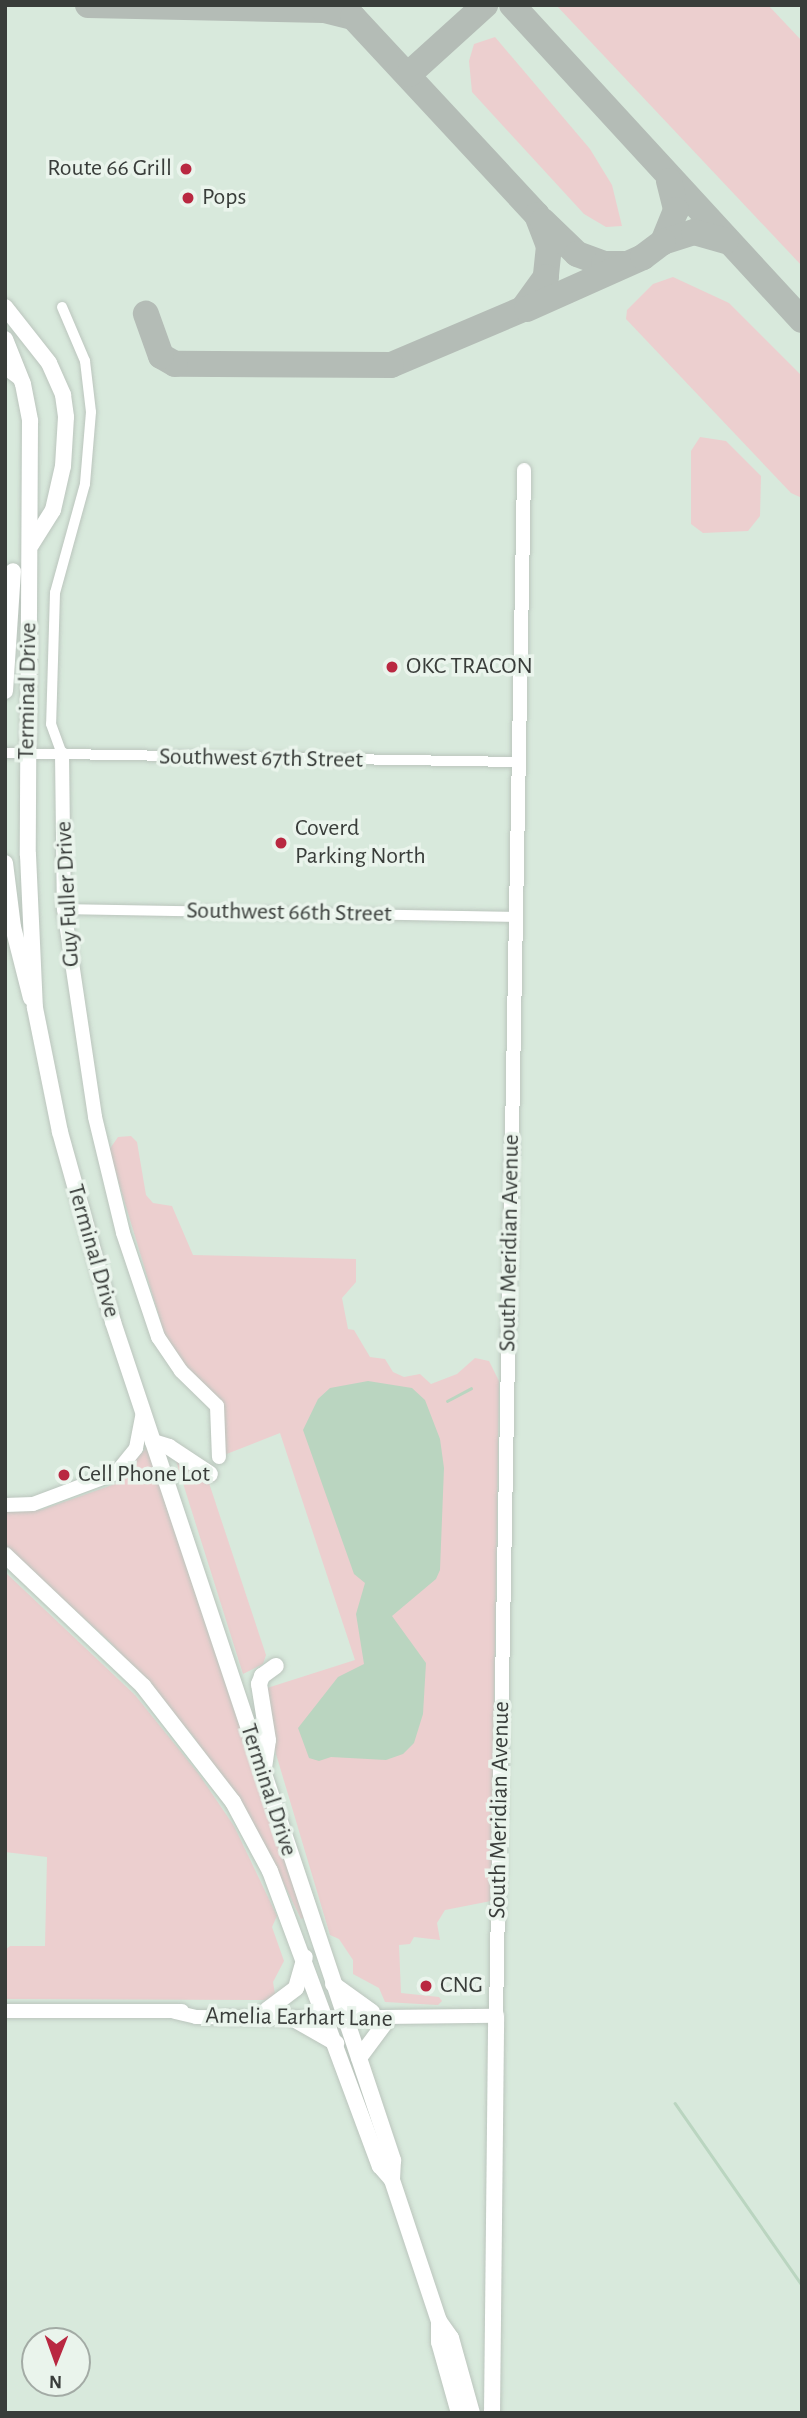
<!DOCTYPE html>
<html>
<head>
<meta charset="utf-8">
<style>
  body { margin:0 }
  #map { position:relative; width:807px; height:2418px; overflow:hidden; background:#eaf4ec; font-family:"Alegreya Sans",sans-serif }
  div>[style] { position:absolute }
  [style*='--x'] { left:calc(var(--x)*1px); top:calc(var(--y)*1px); width:calc(var(--w)*1px); rotate:calc(var(--a)*1deg) }
  .built>* { inset:0; background:#d8e9dc }
  .green>* { inset:0; background:#eccfcf }
  .water>* { inset:0; background:#bad5c0 }
  .stream>* { height:2.5px; margin:-1.25px; padding:0 1.25px; transform-origin:1.25px; border-radius:1.25px; background:#bad5c0 }
  .taxiway>* { height:26px; margin:-13px; padding:0 13px; transform-origin:13px; border-radius:13px; background:#b4bcb6 }
  .roads { filter:drop-shadow(0 0 2px #bbc5bd) drop-shadow(0 0 2px #bbc5bd) }
  .minor>* { height:10px; margin:-5px; padding:0 5px; transform-origin:5px; border-radius:5px; background:#fff }
  .tertiary>* { height:14px; margin:-7px; padding:0 7px; transform-origin:7px; border-radius:7px; background:#fff }
  .secondary>* { height:16px; margin:-8px; padding:0 8px; transform-origin:8px; border-radius:8px; background:#fff }
  .dots>* { width:19px; height:19px; translate:-50% -50%; box-sizing:border-box; border:4px solid #eaf4ec; border-radius:50% }
  span { translate:-50% -50%; white-space:nowrap; text-align:center; line-height:1.15; -webkit-text-stroke:7px #eaf4ec; paint-order:stroke }
  .poi-label { font-size:24px; color:#393d3a }
  .right { translate:-100% -50%; text-align:right }
  .left { translate:0 -50%; text-align:left }
  .street-label { font-size:24px; color:#393d3a }
  .frame { position:absolute; inset:0; border:7px solid #393d3a; pointer-events:none }
  .north { position:absolute; left:21px; top:2327px; width:70px; height:70px; box-sizing:border-box; background:#eaf4ec; border:2px solid #a3aba5; border-radius:50%; rotate:181deg; font-size:19px; font-weight:700; line-height:28px; text-align:center; color:#393d3a }
  .north::after { content:''; display:block; margin:auto; width:24px; height:32px; background:#b92841; clip-path:polygon(50% 0,100% 100%,50% 72%,0 100%) }
</style>
</head>
<body>
<div id="map">
  <div class="built">
    <i style="clip-path:polygon(evenodd,5px 5px,802px 5px,802px 2413px,5px 2413px,5px 5px,35px 2341px,77px 2341px,77px 2383px,35px 2383px,35px 2341px)"></i>
  </div>
  <div class="green">
    <i style="clip-path:polygon(556px 5px,768px 5px,802px 41px,802px 266px)"></i>
    <i style="clip-path:polygon(495px 37px,590px 149px,612px 185px,622px 226px,606px 227px,584px 214px,472px 92px,469px 61px,474px 44px)"></i>
    <i style="clip-path:polygon(673px 277px,729px 303px,802px 376px,802px 498px,791px 493px,626px 319px,627px 310px,653px 284px)"></i>
    <i style="clip-path:polygon(700px 437px,726px 441px,761px 476px,760px 516px,748px 531px,703px 533px,691px 524px,691px 451px)"></i>
    <i style="clip-path:polygon(118px 1137px,131px 1136px,137px 1142px,146px 1195px,153px 1203px,172px 1206px,193px 1255px,356px 1259px,356px 1282px,342px 1298px,348px 1329px,354px 1330px,370px 1357px,385px 1359px,393px 1372px,404px 1377px,420px 1374px,431px 1384px,457px 1374px,475px 1358px,489px 1361px,499px 1381px,491px 1901px,445px 1910px,437px 1923px,440px 1940px,414px 1937px,410px 1944px,399px 1945px,401px 1993px,439px 1997px,442px 2001px,438px 2005px,385px 2002px,379px 1988px,353px 1974px,353px 1960px,339px 1939px,330px 1935px,276px 1754px,264px 1689px,355px 1660px,280px 1433px,224px 1455px,224px 1406px,186px 1367px,165px 1336px,109px 1150px)"></i>
    <i style="clip-path:polygon(147px 1447px,305px 1917px,301px 1919px,267px 1849px,193px 1736px,111px 1643px,5px 1547px,5px 1512px,41px 1510px,115px 1484px)"></i>
    <i style="clip-path:polygon(176px 1461px,208px 1480px,266px 1655px,263px 1664px,243px 1674px)"></i>
    <i style="clip-path:polygon(5px 1572px,135px 1695px,198px 1773px,234px 1826px,277px 1916px,272px 1927px,284px 1961px,273px 1982px,276px 2000px,5px 1999px,5px 1950px,10px 1946px,45px 1946px,47px 1857px,5px 1852px)"></i>
  </div>
  <div class="water">
    <i style="clip-path:polygon(368px 1381px,412px 1388px,425px 1400px,440px 1439px,444px 1468px,440px 1570px,436px 1579px,392px 1616px,426px 1663px,423px 1714px,414px 1743px,403px 1754px,386px 1760px,331px 1757px,319px 1761px,309px 1758px,298px 1728px,338px 1677px,364px 1664px,356px 1614px,365px 1583px,354px 1574px,303px 1430px,318px 1399px,330px 1388px)"></i>
  </div>
  <div class="stream">
    <i style="--x:447;--y:1401;--w:27;--a:-28"></i>
    <i style="--x:675;--y:2103;--w:222;--a:55.1"></i>
  </div>
  <div class="taxiway">
    <i style="--x:88;--y:5;--w:236;--a:1.2"></i>
    <i style="--x:324;--y:10;--w:30;--a:14"></i>
    <i style="--x:353;--y:17;--w:270;--a:47.1"></i>
    <i style="--x:537;--y:215;--w:33;--a:69"></i>
    <i style="--x:549;--y:246;--w:31;--a:96"></i>
    <i style="--x:546;--y:277;--w:39;--a:126"></i>
    <i style="--x:523;--y:309;--w:143;--a:157"></i>
    <i style="--x:391;--y:365;--w:216;--a:-179.7"></i>
    <i style="--x:175;--y:364;--w:16;--a:-150"></i>
    <i style="--x:161;--y:356;--w:45;--a:-109.7"></i>
    <i style="--x:512;--y:5;--w:428;--a:47.4"></i>
    <i style="--x:409;--y:74;--w:103;--a:-42.2"></i>
    <i style="--x:669;--y:181;--w:30;--a:76"></i>
    <i style="--x:676;--y:210;--w:35;--a:112"></i>
    <i style="--x:663;--y:242;--w:33;--a:-18"></i>
    <i style="--x:694;--y:232;--w:33;--a:16"></i>
    <i style="--x:543;--y:221;--w:47;--a:44.1"></i>
    <i style="--x:577;--y:254;--w:29;--a:20"></i>
    <i style="--x:604;--y:264;--w:21;--a:0"></i>
    <i style="--x:527;--y:309;--w:127;--a:-24.1"></i>
    <i style="--x:643;--y:257;--w:25;--a:-37"></i>
  </div>
  <div class="roads">
    <div class="minor">
      <i style="--x:62;--y:307;--w:59;--a:66.9"></i>
      <i style="--x:85;--y:361;--w:51;--a:83.3"></i>
      <i style="--x:91;--y:412;--w:72;--a:94.8"></i>
      <i style="--x:85;--y:484;--w:113;--a:105.4"></i>
      <i style="--x:55;--y:593;--w:131;--a:91.7"></i>
      <i style="--x:51;--y:724;--w:32;--a:70"></i>
      <i style="--x:5;--y:370;--w:20;--a:37"></i>
      <i style="--x:5;--y:753;--w:513;--a:1.01"></i>
      <i style="--x:64;--y:909;--w:451;--a:1"></i>
    </div>
    <div class="tertiary">
      <i style="--x:62;--y:754;--w:155;--a:89.3"></i>
      <i style="--x:64;--y:909;--w:210;--a:81.5"></i>
      <i style="--x:95;--y:1117;--w:119;--a:76.4"></i>
      <i style="--x:123;--y:1233;--w:110;--a:71.4"></i>
      <i style="--x:158;--y:1337;--w:41;--a:55.9"></i>
      <i style="--x:181;--y:1371;--w:50;--a:44.2"></i>
      <i style="--x:217;--y:1406;--w:51;--a:87.8"></i>
      <i style="--x:5;--y:1505;--w:28;--a:-2"></i>
      <i style="--x:33;--y:1504;--w:89;--a:-20.5"></i>
      <i style="--x:116;--y:1473;--w:32;--a:-51"></i>
      <i style="--x:136;--y:1448;--w:36;--a:-79"></i>
      <i style="--x:5;--y:2011;--w:177;--a:0"></i>
      <i style="--x:175;--y:2012;--w:22;--a:13"></i>
      <i style="--x:196;--y:2017;--w:96;--a:0.6"></i>
      <i style="--x:292;--y:2018;--w:204;--a:-0.6"></i>
      <i style="--x:496;--y:2016;--w:1546;--a:-88.96"></i>
    </div>
    <div class="secondary">
      <i style="--x:5;--y:307;--w:71;--a:51.8"></i>
      <i style="--x:49;--y:363;--w:35;--a:66"></i>
      <i style="--x:63;--y:395;--w:22;--a:82"></i>
      <i style="--x:66;--y:417;--w:49;--a:93.5"></i>
      <i style="--x:63;--y:466;--w:45;--a:102.8"></i>
      <i style="--x:53;--y:510;--w:41;--a:122.2"></i>
      <i style="--x:5;--y:339;--w:48;--a:68.2"></i>
      <i style="--x:23;--y:384;--w:38;--a:79"></i>
      <i style="--x:30;--y:421;--w:434;--a:90.3"></i>
      <i style="--x:28;--y:855;--w:153;--a:87.4"></i>
      <i style="--x:35;--y:1008;--w:126;--a:78.6"></i>
      <i style="--x:60;--y:1132;--w:197;--a:74.4"></i>
      <i style="--x:113;--y:1322;--w:884;--a:71.52"></i>
      <i style="--x:393;--y:2160;--w:20;--a:93"></i>
      <i style="--x:392;--y:2180;--w:149;--a:71.6"></i>
      <i style="--x:439;--y:2321;--w:21;--a:55"></i>
      <i style="--x:451;--y:2338;--w:78;--a:74.4"></i>
      <i style="--x:5;--y:691;--w:120;--a:-86.2"></i>
      <i style="--x:5;--y:863;--w:64;--a:82.9"></i>
      <i style="--x:13;--y:927;--w:73;--a:75.8"></i>
      <i style="--x:153;--y:1442;--w:17;--a:17"></i>
      <i style="--x:169;--y:1447;--w:49;--a:33.4"></i>
      <i style="--x:5;--y:1555;--w:190;--a:43.5"></i>
      <i style="--x:143;--y:1686;--w:147;--a:52.2"></i>
      <i style="--x:233;--y:1802;--w:78;--a:61.8"></i>
      <i style="--x:270;--y:1871;--w:315;--a:69.6"></i>
      <i style="--x:380;--y:2166;--w:18;--a:49"></i>
      <i style="--x:264;--y:1768;--w:28;--a:-82"></i>
      <i style="--x:268;--y:1740;--w:57;--a:-99.1"></i>
      <i style="--x:259;--y:1684;--w:9;--a:-69"></i>
      <i style="--x:262;--y:1676;--w:17;--a:-36"></i>
      <i style="--x:333;--y:1984;--w:48;--a:35.7"></i>
      <i style="--x:267;--y:2010;--w:36;--a:-37"></i>
      <i style="--x:296;--y:1988;--w:32;--a:-74"></i>
      <i style="--x:292;--y:2018;--w:51;--a:29.6"></i>
      <i style="--x:359;--y:2058;--w:49;--a:-53.4"></i>
      <i style="--x:439;--y:2321;--w:21;--a:90"></i>
      <i style="--x:439;--y:2342;--w:74;--a:74.3"></i>
      <i style="--x:492;--y:2413;--w:397;--a:-89.4"></i>
    </div>
  </div>
  <div class="dots">
    <i style="left:186px;top:169px;background:#b92841"></i>
    <i style="left:188px;top:198px;background:#b92841"></i>
    <i style="left:392px;top:667px;background:#b92841"></i>
    <i style="left:281px;top:843px;background:#b92841"></i>
    <i style="left:64px;top:1475px;background:#b92841"></i>
    <i style="left:426px;top:1986px;background:#b92841"></i>
  </div>
  <div class="poi-label">
    <span class="right" style="left:172px;top:169px">Route 66 Grill</span>
    <span class="left" style="left:202px;top:198px">Pops</span>
    <span class="left" style="left:406px;top:667px">OKC TRACON</span>
    <span class="left" style="left:295px;top:843px">Coverd<br>Parking North</span>
    <span class="left" style="left:78px;top:1475px">Cell Phone Lot</span>
    <span class="left" style="left:440px;top:1986px">CNG</span>
  </div>
  <div class="street-label">
    <span style="left:28px;top:691px;rotate:-89deg">Terminal Drive</span>
    <span style="left:261px;top:759px;rotate:1deg">Southwest 67th Street</span>
    <span style="left:68px;top:894px;rotate:-93deg">Guy Fuller Drive</span>
    <span style="left:289px;top:913px;rotate:1deg">Southwest 66th Street</span>
    <span style="left:510px;top:1243px;rotate:-89deg">South Meridian Avenue</span>
    <span style="left:93px;top:1251px;rotate:74deg">Terminal Drive</span>
    <span style="left:268px;top:1790px;rotate:72deg">Terminal Drive</span>
    <span style="left:500px;top:1810px;rotate:-89deg">South Meridian Avenue</span>
    <span style="left:299px;top:2018px;rotate:1deg">Amelia Earhart Lane</span>
  </div>
  <div class="frame"></div>
  <div class="north">N</div>
</div>
</body>
</html>
